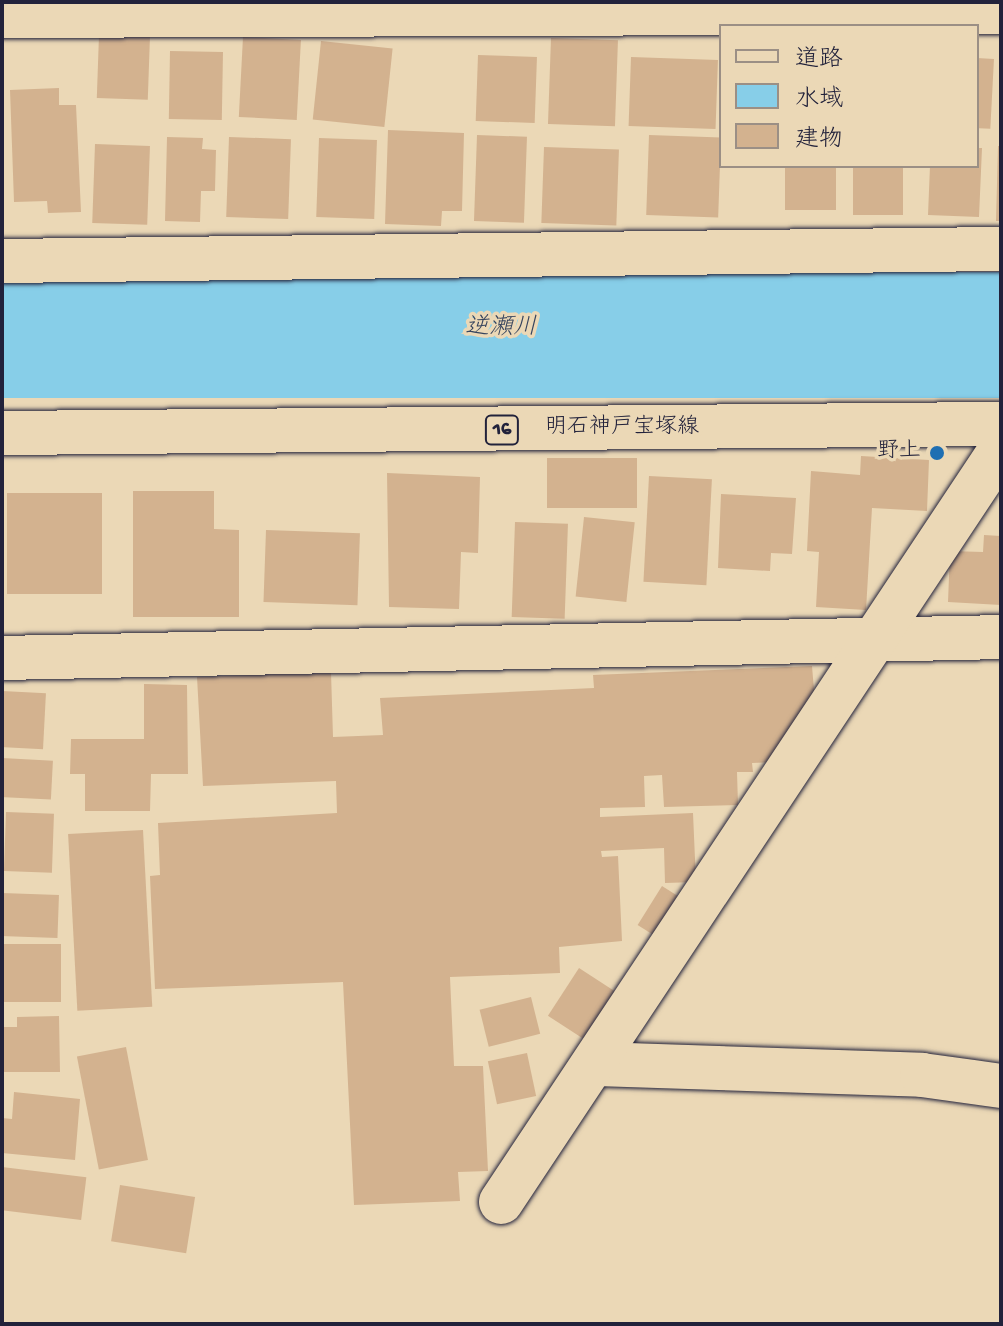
<!DOCTYPE html>
<html>
<head>
<meta charset="utf-8">
<style>
  body { margin:0 }
  #map { position:relative; width:1003px; height:1326px; overflow:hidden; background:#ebd8b6; font-family:"Gochi Hand","Klee One",sans-serif }
  div>[style] { position:absolute }
  [style*='--x'] { left:calc(var(--x)*1px); top:calc(var(--y)*1px); width:calc(var(--w)*1px); rotate:calc(var(--a)*1deg) }
  .water>* { inset:0; background:#87cee8; transform-origin:0 0 }
  .building>* { inset:0; background:#d3b28f; transform-origin:0 0 }
  .roads { filter:drop-shadow(0 0 2px #22223b) drop-shadow(0 0 2px #22223b) }
  .minor>* { height:44px; margin:-22px; padding:0 22px; transform-origin:22px; border-radius:22px; background:#ebd8b6 }
  .major>* { height:44px; margin:-22px; padding:0 22px; transform-origin:22px; border-radius:22px; background:#ebd8b6 }
  .dots>* { width:22px; height:22px; translate:-50% -50%; box-sizing:border-box; border:4px solid #ebd8b6; border-radius:50% }
  span { translate:-50% -50%; white-space:nowrap; text-align:center; line-height:1.15; -webkit-text-stroke:7px #ebd8b6; paint-order:stroke }
  .shield-label span { padding:2px 6px; background:#ebd8b6; border:2px solid; border-radius:6px; -webkit-text-stroke-width:0 }
  .shield-label { font-size:20px; color:#22223b; font-weight:700 }
  .street-label { font-size:22px; color:#22223b }
  .poi-label { font-size:22px; color:#22223b }
  .right { translate:-100% -50%; text-align:right }
  .water-label { font-size:24px; color:#36445e; font-style:italic }
  .frame { position:absolute; inset:0; border:4px solid #22223b; pointer-events:none }
  .legend { position:absolute; left:719px; top:24px; width:260px; height:144px; box-sizing:border-box; background:#ebd8b6; border:2px solid #9b8f85; margin:0; padding:10px 14px; list-style:none; font-size:24px; color:#22223b }
  .legend li { display:flex; align-items:center; gap:16px; height:40px }
  .legend b { width:40px; border:2px solid #9b8f85 }
</style>
</head>
<body>
<div id="map">
  <div class="water">
    <i style="left:1001px;top:272px;width:126px;height:999px;rotate:90deg"></i>
  </div>
  <div class="building">
    <i style="left:99px;top:35px;width:51px;height:63px;rotate:2deg"></i>
    <i style="left:243px;top:37px;width:58px;height:80px;rotate:3deg"></i>
    <i style="left:551px;top:38px;width:67px;height:86px;rotate:2deg"></i>
    <i style="left:321px;top:41px;width:72px;height:79px;rotate:6deg"></i>
    <i style="left:170px;top:51px;width:53px;height:68px;rotate:1deg"></i>
    <i style="left:478px;top:55px;width:59px;height:66px;rotate:2deg"></i>
    <i style="left:631px;top:57px;width:87px;height:69px;rotate:2deg"></i>
    <i style="left:977px;top:58px;width:17px;height:70px;rotate:3deg"></i>
    <i style="clip-path:polygon(59px 88px,59px 105px,76px 105px,81px 212px,48px 213px,47px 201px,14px 202px,10px 90px)"></i>
    <i style="clip-path:polygon(388px 130px,464px 133px,462px 211px,442px 211px,441px 226px,385px 224px)"></i>
    <i style="left:477px;top:135px;width:50px;height:86px;rotate:2deg"></i>
    <i style="left:649px;top:135px;width:72px;height:80px;rotate:2deg"></i>
    <i style="clip-path:polygon(167px 137px,203px 138px,202px 149px,216px 150px,215px 191px,201px 191px,200px 222px,165px 221px)"></i>
    <i style="left:229px;top:137px;width:62px;height:80px;rotate:2deg"></i>
    <i style="left:319px;top:138px;width:58px;height:79px;rotate:2deg"></i>
    <i style="left:95px;top:144px;width:55px;height:79px;rotate:2deg"></i>
    <i style="clip-path:polygon(998px 146px,1001px 146px,1001px 221px,996px 221px)"></i>
    <i style="left:544px;top:147px;width:75px;height:76px;rotate:2deg"></i>
    <i style="clip-path:polygon(977px 148px,982px 148px,979px 217px,928px 215px,930px 166px,977px 166px)"></i>
    <i style="left:785px;top:166px;width:51px;height:44px"></i>
    <i style="left:853px;top:166px;width:50px;height:49px"></i>
    <i style="clip-path:polygon(861px 456px,929px 460px,927px 511px,872px 508px,866px 610px,816px 607px,819px 552px,807px 551px,811px 471px,860px 475px)"></i>
    <i style="left:547px;top:458px;width:90px;height:50px"></i>
    <i style="clip-path:polygon(387px 473px,480px 477px,478px 553px,461px 552px,459px 609px,389px 607px)"></i>
    <i style="left:649px;top:476px;width:63px;height:106px;rotate:3deg"></i>
    <i style="clip-path:polygon(133px 491px,214px 491px,214px 529px,239px 530px,239px 617px,133px 617px)"></i>
    <i style="left:7px;top:493px;width:95px;height:101px"></i>
    <i style="clip-path:polygon(721px 494px,796px 498px,792px 554px,771px 553px,770px 571px,718px 568px)"></i>
    <i style="left:584px;top:517px;width:51px;height:80px;rotate:6deg"></i>
    <i style="left:515px;top:522px;width:53px;height:95px;rotate:2deg"></i>
    <i style="left:266px;top:530px;width:94px;height:72px;rotate:2deg"></i>
    <i style="clip-path:polygon(984px 535px,1001px 536px,1001px 605px,948px 602px,950px 551px,983px 552px)"></i>
    <i style="clip-path:polygon(812px 666px,815px 702px,775px 762px,752px 763px,753px 772px,737px 772px,738px 805px,664px 807px,662px 775px,644px 776px,645px 807px,600px 808px,600px 817px,693px 813px,696px 882px,665px 883px,664px 848px,601px 851px,602px 857px,618px 856px,622px 941px,559px 947px,560px 973px,450px 977px,454px 1066px,483px 1066px,488px 1171px,458px 1172px,460px 1201px,354px 1205px,343px 982px,155px 989px,150px 876px,160px 875px,158px 823px,337px 813px,336px 781px,203px 786px,197px 677px,331px 672px,333px 737px,383px 735px,380px 698px,594px 688px,593px 675px)"></i>
    <i style="clip-path:polygon(144px 684px,187px 685px,188px 774px,151px 774px,150px 811px,85px 811px,85px 774px,70px 774px,71px 739px,144px 739px)"></i>
    <i style="left:2px;top:691px;width:44px;height:56px;rotate:3deg"></i>
    <i style="left:2px;top:758px;width:51px;height:39px;rotate:3deg"></i>
    <i style="left:6px;top:812px;width:48px;height:59px;rotate:2deg"></i>
    <i style="left:143px;top:830px;width:177px;height:75px;rotate:87deg"></i>
    <i style="left:662px;top:886px;width:22px;height:46px;rotate:32deg"></i>
    <i style="left:2px;top:893px;width:57px;height:43px;rotate:2deg"></i>
    <i style="left:2px;top:944px;width:59px;height:58px"></i>
    <i style="left:579px;top:968px;width:50px;height:57px;rotate:33deg"></i>
    <i style="left:531px;top:997px;width:38px;height:53px;rotate:76deg"></i>
    <i style="clip-path:polygon(59px 1016px,60px 1072px,2px 1072px,2px 1027px,17px 1027px,17px 1017px)"></i>
    <i style="left:126px;top:1047px;width:115px;height:50px;rotate:79deg"></i>
    <i style="left:527px;top:1053px;width:44px;height:40px;rotate:78deg"></i>
    <i style="clip-path:polygon(14px 1092px,80px 1099px,75px 1160px,2px 1153px,2px 1118px,12px 1119px)"></i>
    <i style="left:2px;top:1167px;width:85px;height:43px;rotate:7deg"></i>
    <i style="left:120px;top:1185px;width:76px;height:57px;rotate:9deg"></i>
  </div>
  <div class="roads">
    <div class="minor">
      <i style="--x:2;--y:16;--w:999;--a:-0.23"></i>
      <i style="--x:2;--y:261;--w:999;--a:-0.69"></i>
      <i style="--x:2;--y:658;--w:999;--a:-1.2"></i>
      <i style="--x:597;--y:1064;--w:325;--a:1.9"></i>
      <i style="--x:922;--y:1075;--w:80;--a:7.9"></i>
      <i style="--x:501;--y:1202;--w:904;--a:-56.42"></i>
    </div>
    <div class="major">
      <i style="--x:2;--y:433;--w:999;--a:-0.52"></i>
    </div>
  </div>
  <div class="dots">
    <i style="left:937px;top:453px;background:#1f6fb2"></i>
  </div>
  <div class="shield-label">
    <span style="left:502px;top:430px">16</span>
  </div>
  <div class="street-label">
    <span style="left:622px;top:429px">明石神戸宝塚線</span>
  </div>
  <div class="poi-label">
    <span class="right" style="left:921px;top:453px">野上</span>
  </div>
  <div class="water-label">
    <span style="left:501px;top:329px">逆瀬川</span>
  </div>
  <div class="frame"></div>
  <ul class="legend">
  <li><b style="height:10px;background:#ebd8b6"></b>道路</li>
  <li><b style="height:22px;background:#87cee8"></b>水域</li>
  <li><b style="height:22px;background:#d3b28f"></b>建物</li>
  </ul>
</div>
</body>
</html>
